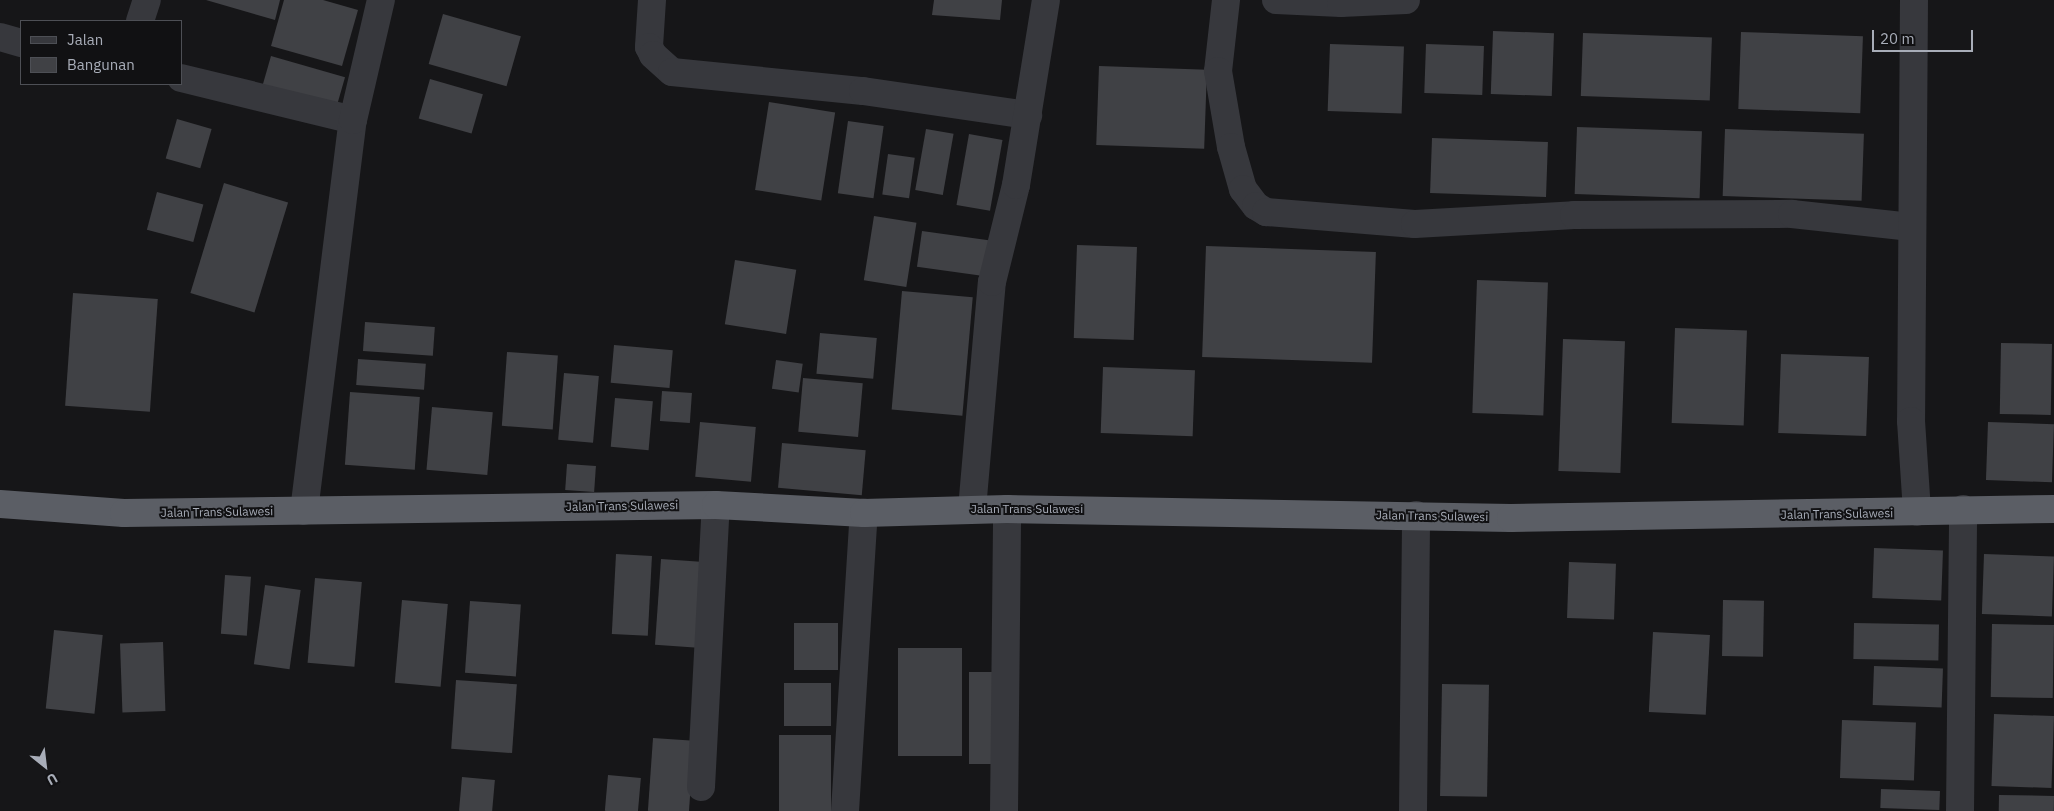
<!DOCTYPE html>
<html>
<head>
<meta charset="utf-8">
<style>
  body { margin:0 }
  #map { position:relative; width:2054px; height:811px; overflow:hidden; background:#161618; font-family:"IBM Plex Sans",sans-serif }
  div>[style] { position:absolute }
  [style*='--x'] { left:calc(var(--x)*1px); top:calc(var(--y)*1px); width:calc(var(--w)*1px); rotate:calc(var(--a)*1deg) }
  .building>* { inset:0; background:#404145; transform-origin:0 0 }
  .minor>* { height:28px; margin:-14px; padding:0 14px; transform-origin:14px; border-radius:14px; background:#37383d }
  .trunk>* { height:28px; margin:-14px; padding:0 14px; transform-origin:14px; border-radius:14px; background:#5b5e65 }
  span { translate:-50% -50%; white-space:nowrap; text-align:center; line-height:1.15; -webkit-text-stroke:4px #111113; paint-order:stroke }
  .street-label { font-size:12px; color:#a8adb8 }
  .legend { position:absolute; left:20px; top:20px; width:162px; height:65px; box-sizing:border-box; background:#111113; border:1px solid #4d4f55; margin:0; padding:6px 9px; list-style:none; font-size:15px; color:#a8adb8 }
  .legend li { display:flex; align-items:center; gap:10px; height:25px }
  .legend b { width:25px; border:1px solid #4d4f55 }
  .north { position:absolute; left:20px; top:741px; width:50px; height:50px; -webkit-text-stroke:4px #111113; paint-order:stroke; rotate:151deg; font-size:14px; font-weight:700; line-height:20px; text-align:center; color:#a8adb8 }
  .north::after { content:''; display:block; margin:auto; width:18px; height:22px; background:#a8adb8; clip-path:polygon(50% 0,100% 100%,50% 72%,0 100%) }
  .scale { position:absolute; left:1872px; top:30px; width:101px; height:22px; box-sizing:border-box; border:2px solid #a8adb8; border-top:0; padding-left:6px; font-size:15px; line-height:18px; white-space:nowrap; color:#a8adb8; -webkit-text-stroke:4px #111113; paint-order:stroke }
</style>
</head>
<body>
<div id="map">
  <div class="building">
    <i style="clip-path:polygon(206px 0,280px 0,275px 20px)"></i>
    <i style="clip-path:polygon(284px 0,323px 0,358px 10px,342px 66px,271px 46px)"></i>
    <i style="clip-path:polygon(934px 0,1002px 0,1000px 20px,932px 15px)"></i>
    <i style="left:443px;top:14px;width:81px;height:52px;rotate:16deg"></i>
    <i style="left:1493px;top:31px;width:61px;height:63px;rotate:2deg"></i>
    <i style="left:1741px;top:32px;width:122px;height:77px;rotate:2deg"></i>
    <i style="left:1583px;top:33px;width:129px;height:63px;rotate:2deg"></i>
    <i style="left:1330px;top:44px;width:74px;height:67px;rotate:2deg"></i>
    <i style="left:1426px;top:44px;width:58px;height:49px;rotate:2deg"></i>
    <i style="left:271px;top:56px;width:77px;height:33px;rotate:16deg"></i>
    <i style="left:1099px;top:66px;width:108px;height:79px;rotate:2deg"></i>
    <i style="left:430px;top:79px;width:55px;height:41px;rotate:16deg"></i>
    <i style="left:769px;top:102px;width:67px;height:89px;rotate:9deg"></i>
    <i style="left:177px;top:119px;width:36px;height:41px;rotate:16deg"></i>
    <i style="left:848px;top:121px;width:36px;height:73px;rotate:8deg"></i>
    <i style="left:1577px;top:127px;width:125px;height:67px;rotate:2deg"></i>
    <i style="left:926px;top:129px;width:28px;height:62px;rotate:10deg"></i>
    <i style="left:1725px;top:129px;width:139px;height:67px;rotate:2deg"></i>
    <i style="left:969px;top:134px;width:34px;height:72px;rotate:10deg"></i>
    <i style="left:1432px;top:138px;width:116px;height:55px;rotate:2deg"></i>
    <i style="left:888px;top:154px;width:27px;height:41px;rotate:8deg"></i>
    <i style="left:224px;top:183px;width:67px;height:115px;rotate:17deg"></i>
    <i style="left:157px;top:192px;width:48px;height:39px;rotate:15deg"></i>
    <i style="left:874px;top:216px;width:43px;height:65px;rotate:9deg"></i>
    <i style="left:922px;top:231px;width:69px;height:36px;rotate:8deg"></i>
    <i style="left:1077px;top:245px;width:60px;height:93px;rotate:2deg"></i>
    <i style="left:1206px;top:246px;width:170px;height:111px;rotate:2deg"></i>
    <i style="left:735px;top:260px;width:62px;height:65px;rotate:9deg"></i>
    <i style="left:1477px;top:280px;width:71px;height:133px;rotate:2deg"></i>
    <i style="left:902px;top:291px;width:71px;height:119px;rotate:5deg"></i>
    <i style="left:73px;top:293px;width:85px;height:113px;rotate:4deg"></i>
    <i style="left:365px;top:322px;width:70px;height:29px;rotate:4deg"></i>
    <i style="left:1675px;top:328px;width:72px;height:95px;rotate:2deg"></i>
    <i style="left:820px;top:333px;width:57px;height:41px;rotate:5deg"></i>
    <i style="left:1563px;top:339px;width:62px;height:132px;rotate:2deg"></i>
    <i style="left:2001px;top:343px;width:51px;height:71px;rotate:1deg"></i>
    <i style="left:614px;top:345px;width:59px;height:38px;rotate:5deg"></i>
    <i style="left:507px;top:352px;width:51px;height:74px;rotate:4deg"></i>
    <i style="left:1781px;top:354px;width:88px;height:79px;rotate:2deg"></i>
    <i style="left:358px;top:359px;width:68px;height:26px;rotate:4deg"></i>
    <i style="left:776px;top:360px;width:27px;height:29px;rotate:8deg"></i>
    <i style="left:1103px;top:367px;width:92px;height:66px;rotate:2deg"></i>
    <i style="left:564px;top:373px;width:35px;height:67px;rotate:5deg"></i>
    <i style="left:803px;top:378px;width:60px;height:54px;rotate:5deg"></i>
    <i style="left:662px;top:391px;width:30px;height:30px;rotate:4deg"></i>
    <i style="left:350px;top:392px;width:70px;height:73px;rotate:4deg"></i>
    <i style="left:615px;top:398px;width:38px;height:49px;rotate:5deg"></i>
    <i style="left:432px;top:407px;width:61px;height:63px;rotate:5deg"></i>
    <i style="left:700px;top:422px;width:56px;height:55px;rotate:5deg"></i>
    <i style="left:1988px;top:422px;width:66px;height:58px;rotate:2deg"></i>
    <i style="left:782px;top:443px;width:84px;height:45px;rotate:5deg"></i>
    <i style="left:567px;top:464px;width:29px;height:26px;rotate:4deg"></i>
    <i style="left:1874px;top:548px;width:69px;height:50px;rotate:2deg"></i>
    <i style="left:616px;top:554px;width:36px;height:80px;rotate:3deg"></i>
    <i style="left:1984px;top:554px;width:70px;height:60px;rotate:2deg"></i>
    <i style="left:661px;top:559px;width:43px;height:86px;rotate:4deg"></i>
    <i style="left:1569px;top:562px;width:47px;height:56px;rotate:2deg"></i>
    <i style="left:225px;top:575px;width:26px;height:59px;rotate:4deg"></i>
    <i style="left:315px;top:578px;width:47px;height:85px;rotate:5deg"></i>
    <i style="left:265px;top:585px;width:36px;height:80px;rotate:8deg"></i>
    <i style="left:402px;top:600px;width:46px;height:83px;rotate:5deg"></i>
    <i style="left:1723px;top:600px;width:41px;height:56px;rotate:1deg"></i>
    <i style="left:470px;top:601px;width:51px;height:72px;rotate:4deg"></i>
    <i style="left:794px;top:623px;width:44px;height:47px"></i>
    <i style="left:1854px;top:623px;width:85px;height:36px;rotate:1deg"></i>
    <i style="left:1992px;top:624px;width:62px;height:73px;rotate:1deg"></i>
    <i style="left:54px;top:630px;width:49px;height:79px;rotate:6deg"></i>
    <i style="left:1653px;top:632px;width:57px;height:80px;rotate:3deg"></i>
    <i style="left:163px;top:642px;width:69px;height:43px;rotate:88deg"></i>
    <i style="left:898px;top:648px;width:64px;height:108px"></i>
    <i style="left:1874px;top:666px;width:69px;height:39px;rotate:2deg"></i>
    <i style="left:969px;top:672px;width:30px;height:92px"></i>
    <i style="left:456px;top:680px;width:61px;height:69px;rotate:4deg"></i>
    <i style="left:784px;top:683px;width:47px;height:43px"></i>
    <i style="left:1442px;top:684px;width:47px;height:112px;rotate:1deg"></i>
    <i style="left:1994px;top:714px;width:60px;height:72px;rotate:2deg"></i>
    <i style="left:1842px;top:720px;width:74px;height:58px;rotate:2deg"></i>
    <i style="left:779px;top:735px;width:52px;height:76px"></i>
    <i style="left:653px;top:738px;width:41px;height:73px;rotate:4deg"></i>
    <i style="left:608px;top:775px;width:33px;height:36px;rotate:5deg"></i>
    <i style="left:462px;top:777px;width:33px;height:34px;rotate:5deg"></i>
    <i style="left:1881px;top:789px;width:59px;height:19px;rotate:2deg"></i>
    <i style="left:1999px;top:795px;width:55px;height:16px;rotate:1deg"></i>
  </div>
  <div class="minor">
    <i style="--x:652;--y:0;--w:47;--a:93.7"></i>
    <i style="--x:649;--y:47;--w:9;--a:63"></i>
    <i style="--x:653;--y:55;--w:25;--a:42"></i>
    <i style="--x:672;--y:72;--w:192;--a:5.7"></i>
    <i style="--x:863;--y:91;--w:167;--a:8.3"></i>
    <i style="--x:1226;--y:0;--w:71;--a:96.4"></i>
    <i style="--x:1218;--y:71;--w:77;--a:80.3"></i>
    <i style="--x:1231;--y:147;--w:44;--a:74.1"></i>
    <i style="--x:1243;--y:189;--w:21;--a:53"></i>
    <i style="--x:1256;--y:206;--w:12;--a:31"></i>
    <i style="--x:1266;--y:212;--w:149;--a:4.6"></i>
    <i style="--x:1415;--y:224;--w:159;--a:-3.2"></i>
    <i style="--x:1574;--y:215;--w:218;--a:-0.3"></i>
    <i style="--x:1792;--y:214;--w:120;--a:6.2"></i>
    <i style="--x:1276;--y:0;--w:65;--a:2.6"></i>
    <i style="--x:1341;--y:3;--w:65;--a:-2.6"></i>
    <i style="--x:1914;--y:0;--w:421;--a:90.4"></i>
    <i style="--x:1911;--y:421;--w:91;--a:86.2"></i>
    <i style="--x:140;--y:21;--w:22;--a:-72"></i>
    <i style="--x:0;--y:37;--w:22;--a:16"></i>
    <i style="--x:181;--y:78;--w:177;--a:13.7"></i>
    <i style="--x:972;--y:509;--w:228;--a:-85"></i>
    <i style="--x:992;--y:282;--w:100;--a:-76.1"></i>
    <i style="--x:1016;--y:185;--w:187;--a:-80.8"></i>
    <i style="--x:304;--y:511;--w:394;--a:-82.9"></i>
    <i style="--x:353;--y:120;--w:123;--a:-76.9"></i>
    <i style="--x:701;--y:787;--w:282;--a:-87"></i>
    <i style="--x:845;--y:811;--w:299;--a:-86.4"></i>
    <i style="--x:1004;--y:811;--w:302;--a:-89.4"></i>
    <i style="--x:1413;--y:811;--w:296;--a:-89.4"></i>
    <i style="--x:1960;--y:811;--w:302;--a:-89.4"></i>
  </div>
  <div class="trunk">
    <i style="--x:0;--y:504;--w:124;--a:4.2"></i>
    <i style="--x:124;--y:513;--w:592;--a:-0.77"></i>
    <i style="--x:716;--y:505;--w:148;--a:3.1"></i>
    <i style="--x:864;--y:513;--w:143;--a:-1.6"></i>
    <i style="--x:1007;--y:509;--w:504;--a:1.02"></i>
    <i style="--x:1511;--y:518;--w:543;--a:-0.95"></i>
  </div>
  <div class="street-label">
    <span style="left:622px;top:506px;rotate:-1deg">Jalan Trans Sulawesi</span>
    <span style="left:1027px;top:509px">Jalan Trans Sulawesi</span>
    <span style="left:217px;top:512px;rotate:-1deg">Jalan Trans Sulawesi</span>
    <span style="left:1837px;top:514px;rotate:-1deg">Jalan Trans Sulawesi</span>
    <span style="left:1432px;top:516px;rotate:1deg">Jalan Trans Sulawesi</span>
  </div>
  <ul class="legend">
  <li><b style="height:6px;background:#37383d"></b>Jalan</li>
  <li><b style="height:14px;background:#404145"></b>Bangunan</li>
  </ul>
  <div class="north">U</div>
  <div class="scale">20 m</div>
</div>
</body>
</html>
